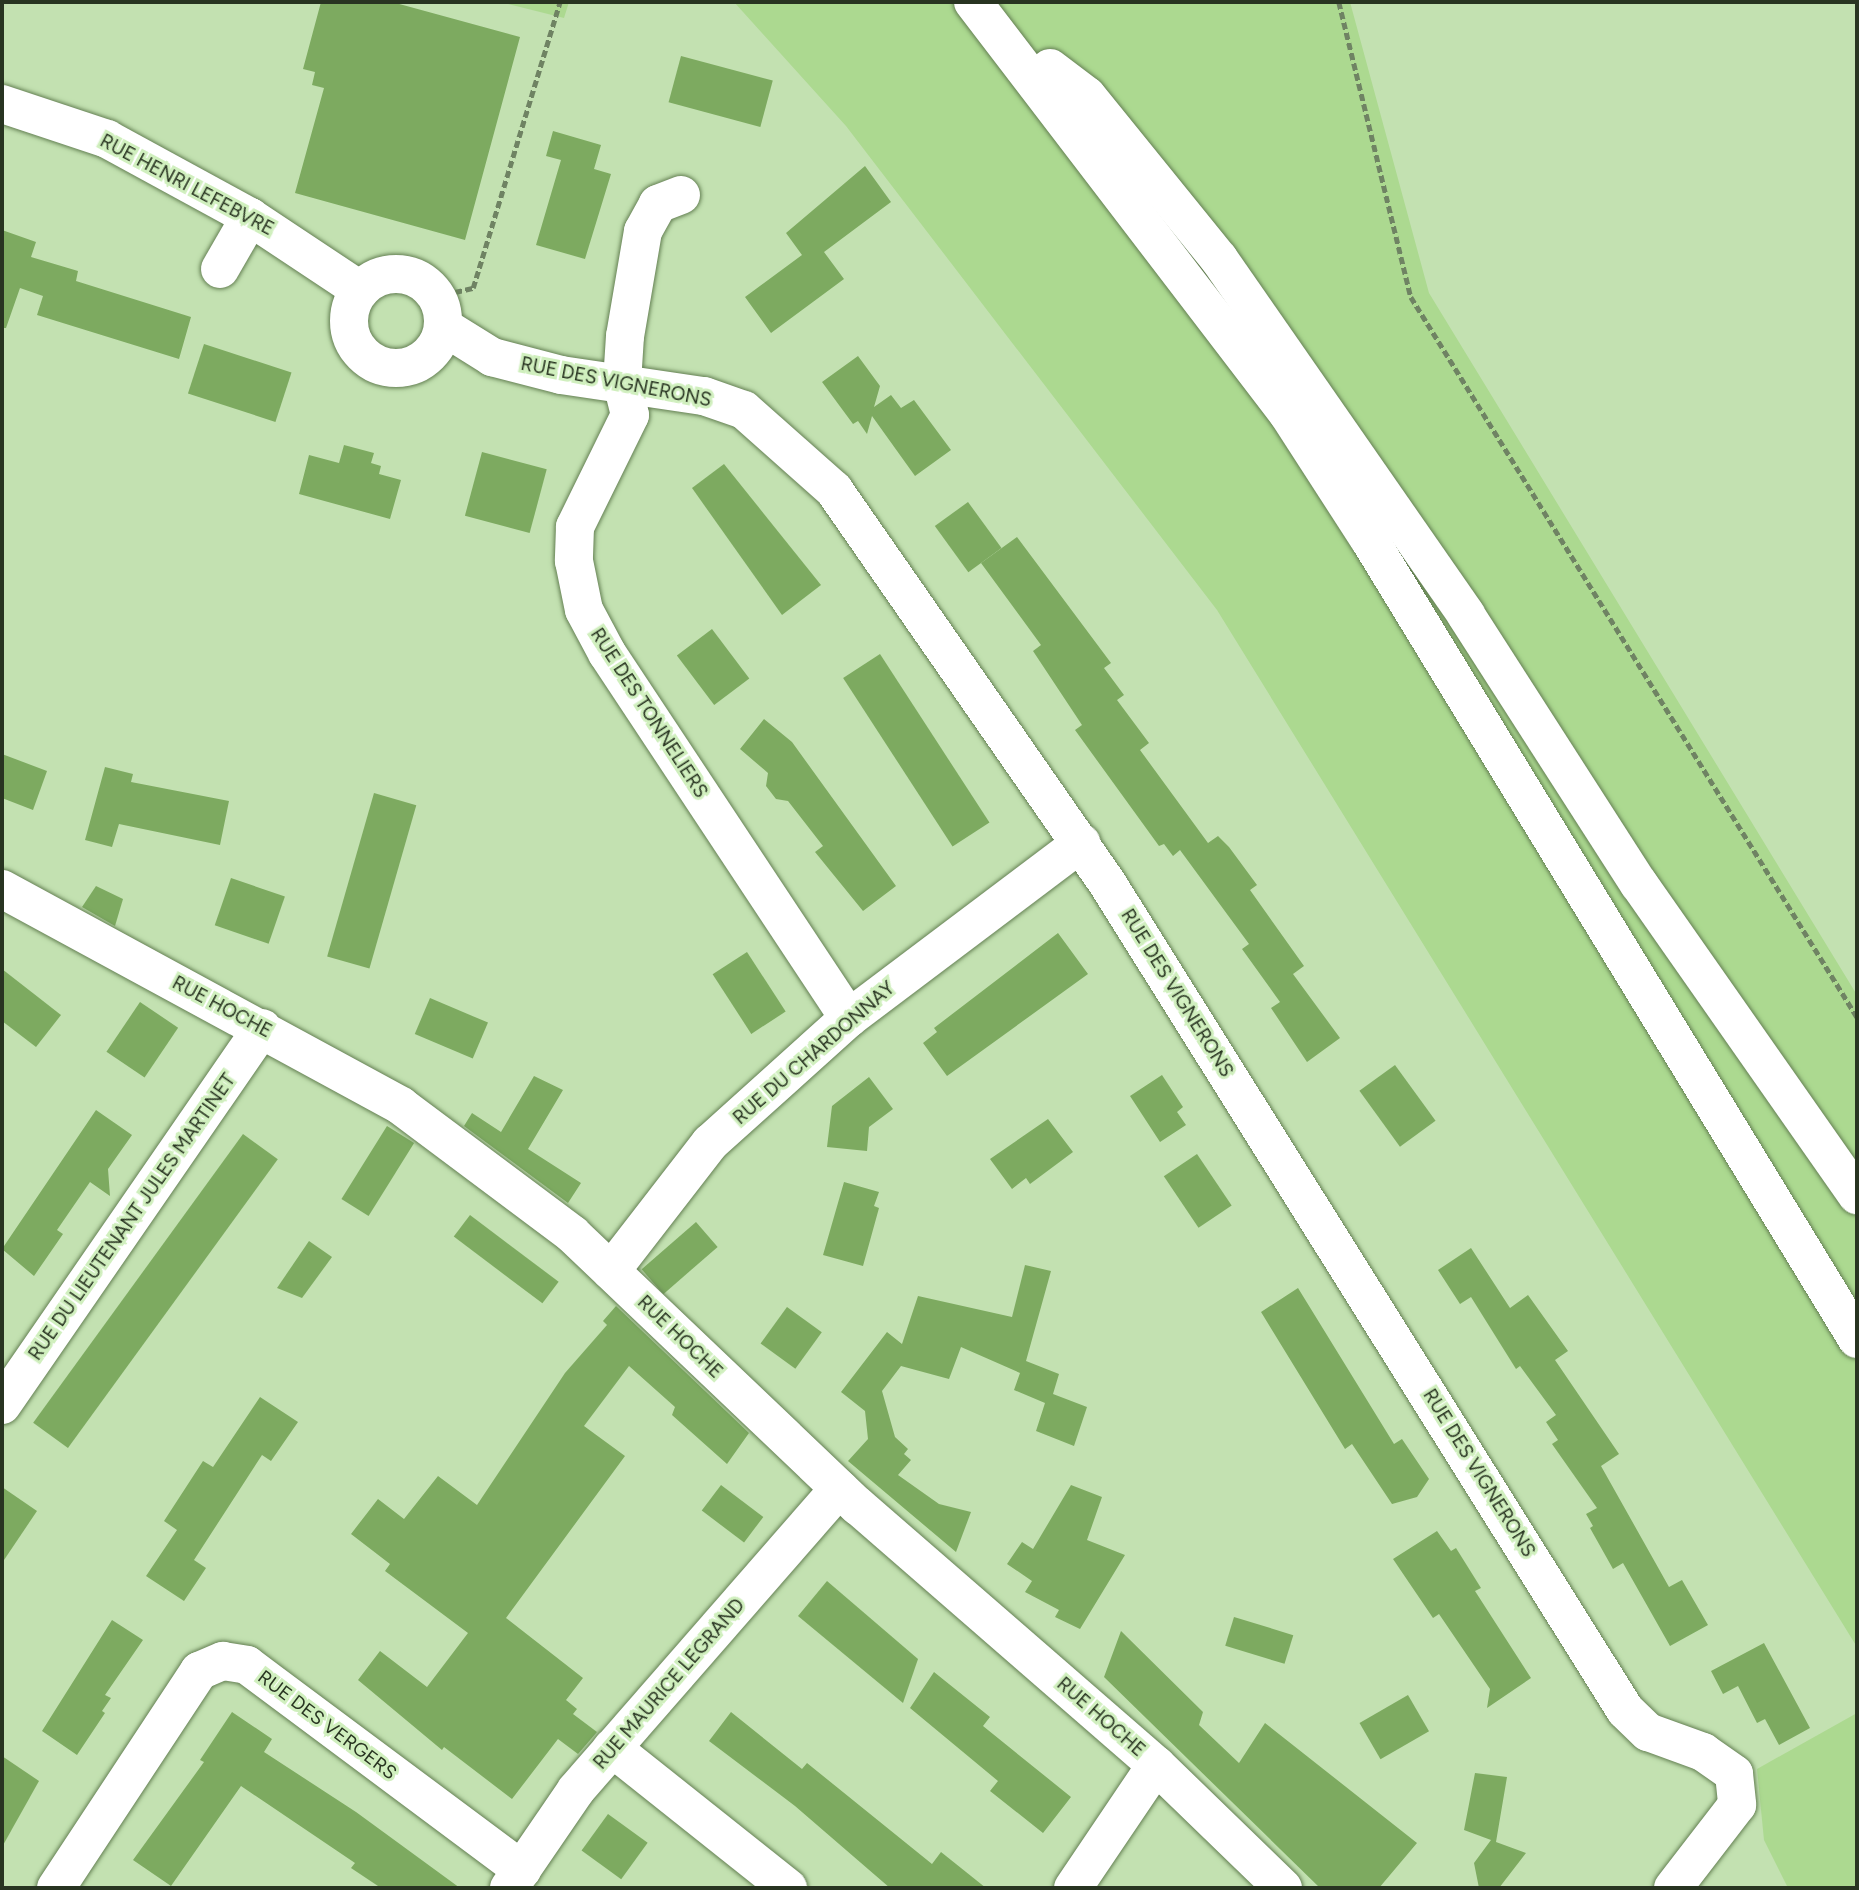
<!DOCTYPE html>
<html>
<head>
<meta charset="utf-8">
<style>
  body { margin:0 }
  #map { position:relative; width:1859px; height:1890px; overflow:hidden; background:#c3e1b1; font-family:Figtree,sans-serif }
  div>[style] { position:absolute }
  [style*='--x'] { left:calc(var(--x)*1px); top:calc(var(--y)*1px); width:calc(var(--w)*1px); rotate:calc(var(--a)*1deg) }
  .green>* { inset:0; background:#acd990 }
  .building>* { inset:0; background:#7daa60; transform-origin:0 0 }
  .path>* { height:4.5px; margin-top:-2.25px; transform-origin:0; background:repeating-linear-gradient(90deg,#6f8363 0 7px,transparent 0 10.5px) }
  .roads { filter:drop-shadow(0 0 2px #648053) drop-shadow(0 0 2px #648053) }
  .street>* { height:38px; margin:-19px; padding:0 19px; transform-origin:19px; border-radius:19px; background:#fff }
  .street>.ring { margin:-19px; padding:0; box-sizing:content-box; background:none; border:38px solid #fff; border-radius:50% }
  .primary>* { height:38px; margin:-19px; padding:0 19px; transform-origin:19px; border-radius:19px; background:#fff }
  span { translate:-50% -50%; white-space:nowrap; text-align:center; line-height:1.15; -webkit-text-stroke:6px #d0efbe; paint-order:stroke }
  .street-label { font-size:19px; color:#283421 }
  .frame { position:absolute; inset:0; border:4px solid #283421; pointer-events:none }
</style>
</head>
<body>
<div id="map">
  <div class="green">
    <i style="clip-path:polygon(500px 2px,569px 2px,564px 18px)"></i>
    <i style="clip-path:polygon(734px 2px,1350px 2px,1429px 293px,1857px 995px,1857px 1647px,1217px 610px,846px 126px)"></i>
    <i style="clip-path:polygon(1857px 1713px,1857px 1888px,1788px 1888px,1764px 1840px,1757px 1769px)"></i>
  </div>
  <div class="building">
    <i style="clip-path:polygon(321px 2px,392px 2px,520px 37px,465px 240px,295px 193px,324px 88px,312px 85px,315px 72px,303px 69px)"></i>
    <i style="left:681px;top:56px;width:95px;height:48px;rotate:15deg"></i>
    <i style="clip-path:polygon(553px 131px,601px 145px,594px 169px,611px 174px,585px 259px,536px 245px,561px 160px,546px 156px)"></i>
    <i style="clip-path:polygon(865px 166px,891px 202px,824px 252px,844px 279px,771px 333px,745px 297px,802px 255px,786px 233px)"></i>
    <i style="clip-path:polygon(2px 230px,36px 242px,31px 257px,78px 271px,76px 281px,191px 317px,179px 359px,37px 315px,43px 296px,20px 288px,6px 328px,2px 328px)"></i>
    <i style="left:204px;top:344px;width:92px;height:52px;rotate:18deg"></i>
    <i style="clip-path:polygon(858px 356px,880px 386px,874px 407px,891px 395px,901px 408px,914px 400px,951px 450px,915px 476px,872px 416px,867px 434px,858px 421px,853px 424px,822px 382px)"></i>
    <i style="clip-path:polygon(344px 445px,374px 453px,371px 463px,381px 466px,379px 474px,401px 480px,390px 519px,299px 494px,309px 455px,339px 463px)"></i>
    <i style="left:482px;top:452px;width:67px;height:66px;rotate:15deg"></i>
    <i style="clip-path:polygon(724px 464px,821px 585px,782px 615px,692px 488px)"></i>
    <i style="left:968px;top:502px;width:57px;height:41px;rotate:54deg"></i>
    <i style="clip-path:polygon(1017px 537px,1111px 663px,1104px 668px,1124px 695px,1117px 700px,1149px 743px,1140px 750px,1208px 843px,1218px 836px,1229px 847px,1257px 885px,1250px 890px,1304px 966px,1293px 974px,1340px 1038px,1307px 1062px,1271px 1008px,1280px 1002px,1242px 949px,1249px 944px,1180px 850px,1173px 856px,1164px 844px,1159px 846px,1075px 730px,1082px 725px,1033px 651px,1041px 645px,981px 563px)"></i>
    <i style="left:712px;top:629px;width:62px;height:44px;rotate:53deg"></i>
    <i style="left:880px;top:654px;width:201px;height:44px;rotate:57deg"></i>
    <i style="clip-path:polygon(764px 719px,792px 742px,896px 886px,863px 911px,815px 852px,823px 846px,788px 801px,776px 799px,766px 786px,768px 773px,740px 749px)"></i>
    <i style="clip-path:polygon(2px 754px,47px 771px,33px 810px,2px 798px)"></i>
    <i style="clip-path:polygon(105px 767px,133px 774px,131px 782px,229px 801px,220px 845px,119px 824px,112px 847px,85px 840px)"></i>
    <i style="left:374px;top:793px;width:44px;height:170px;rotate:16deg"></i>
    <i style="left:231px;top:878px;width:57px;height:50px;rotate:19deg"></i>
    <i style="clip-path:polygon(96px 886px,123px 899px,115px 926px,82px 907px)"></i>
    <i style="clip-path:polygon(1058px 933px,1088px 974px,947px 1076px,923px 1043px,937px 1032px,934px 1028px)"></i>
    <i style="left:747px;top:952px;width:71px;height:41px;rotate:57deg"></i>
    <i style="clip-path:polygon(2px 969px,61px 1015px,36px 1047px,2px 1021px)"></i>
    <i style="left:430px;top:998px;width:63px;height:39px;rotate:23deg"></i>
    <i style="left:140px;top:1002px;width:46px;height:60px;rotate:34deg"></i>
    <i style="left:1395px;top:1065px;width:69px;height:44px;rotate:54deg"></i>
    <i style="clip-path:polygon(1162px 1075px,1183px 1107px,1177px 1112px,1186px 1125px,1160px 1142px,1130px 1096px)"></i>
    <i style="clip-path:polygon(534px 1076px,563px 1090px,528px 1149px,581px 1183px,568px 1203px,464px 1126px,472px 1113px,501px 1132px)"></i>
    <i style="clip-path:polygon(869px 1077px,893px 1109px,869px 1127px,867px 1151px,827px 1147px,832px 1106px)"></i>
    <i style="clip-path:polygon(96px 1110px,132px 1135px,108px 1169px,110px 1196px,90px 1182px,57px 1230px,63px 1234px,34px 1276px,2px 1249px)"></i>
    <i style="clip-path:polygon(1048px 1119px,1073px 1152px,1030px 1184px,1026px 1178px,1012px 1189px,990px 1159px)"></i>
    <i style="left:387px;top:1126px;width:32px;height:86px;rotate:32deg"></i>
    <i style="left:243px;top:1134px;width:43px;height:357px;rotate:36deg"></i>
    <i style="left:1197px;top:1154px;width:62px;height:40px;rotate:56deg"></i>
    <i style="clip-path:polygon(844px 1182px,879px 1192px,874px 1206px,879px 1208px,863px 1266px,823px 1255px)"></i>
    <i style="left:470px;top:1215px;width:111px;height:27px;rotate:37deg"></i>
    <i style="left:696px;top:1222px;width:33px;height:72px;rotate:49deg"></i>
    <i style="clip-path:polygon(309px 1241px,332px 1257px,302px 1298px,277px 1288px)"></i>
    <i style="clip-path:polygon(1471px 1248px,1510px 1308px,1528px 1295px,1568px 1351px,1555px 1360px,1619px 1454px,1601px 1466px,1669px 1587px,1682px 1580px,1708px 1625px,1670px 1646px,1623px 1563px,1613px 1569px,1590px 1528px,1593px 1526px,1586px 1514px,1597px 1508px,1552px 1444px,1558px 1440px,1546px 1422px,1556px 1415px,1520px 1366px,1516px 1369px,1471px 1297px,1460px 1304px,1438px 1270px)"></i>
    <i style="clip-path:polygon(1025px 1265px,1051px 1271px,1026px 1361px,1059px 1374px,1053px 1394px,1087px 1407px,1074px 1446px,1036px 1431px,1045px 1403px,1014px 1390px,1020px 1373px,961px 1347px,949px 1379px,901px 1366px,882px 1391px,895px 1437px,908px 1449px,904px 1454px,911px 1460px,898px 1475px,939px 1504px,971px 1512px,956px 1552px,848px 1461px,868px 1439px,865px 1411px,841px 1392px,887px 1332px,902px 1344px,918px 1296px,1012px 1317px)"></i>
    <i style="clip-path:polygon(1298px 1288px,1394px 1444px,1402px 1439px,1429px 1479px,1417px 1497px,1392px 1504px,1352px 1444px,1345px 1449px,1261px 1312px)"></i>
    <i style="clip-path:polygon(616px 1306px,749px 1433px,727px 1464px,672px 1415px,675px 1407px,629px 1366px,584px 1426px,625px 1456px,506px 1618px,583px 1678px,566px 1700px,577px 1709px,573px 1714px,597px 1732px,578px 1754px,558px 1739px,512px 1799px,444px 1747px,442px 1750px,358px 1680px,380px 1651px,427px 1687px,468px 1633px,385px 1571px,390px 1564px,351px 1534px,378px 1499px,404px 1519px,438px 1476px,477px 1505px,565px 1373px,607px 1325px,603px 1321px)"></i>
    <i style="left:787px;top:1307px;width:43px;height:45px;rotate:36deg"></i>
    <i style="clip-path:polygon(260px 1397px,298px 1422px,271px 1461px,262px 1455px,194px 1560px,206px 1568px,184px 1601px,146px 1576px,177px 1530px,164px 1521px,203px 1461px,213px 1467px)"></i>
    <i style="left:721px;top:1485px;width:53px;height:32px;rotate:37deg"></i>
    <i style="clip-path:polygon(1071px 1485px,1102px 1497px,1087px 1540px,1125px 1555px,1080px 1629px,1055px 1617px,1059px 1610px,1025px 1592px,1032px 1581px,1007px 1564px,1022px 1542px,1033px 1549px)"></i>
    <i style="clip-path:polygon(2px 1487px,37px 1511px,2px 1563px)"></i>
    <i style="clip-path:polygon(1437px 1531px,1451px 1551px,1456px 1548px,1481px 1588px,1475px 1591px,1531px 1678px,1487px 1708px,1490px 1689px,1439px 1614px,1433px 1618px,1393px 1559px)"></i>
    <i style="clip-path:polygon(827px 1581px,918px 1659px,903px 1703px,798px 1616px)"></i>
    <i style="left:1234px;top:1617px;width:62px;height:30px;rotate:17deg"></i>
    <i style="clip-path:polygon(112px 1620px,143px 1640px,105px 1695px,111px 1698px,102px 1711px,105px 1713px,77px 1755px,42px 1731px)"></i>
    <i style="clip-path:polygon(1121px 1631px,1203px 1712px,1199px 1725px,1239px 1763px,1265px 1723px,1417px 1843px,1379px 1888px,1320px 1888px,1104px 1677px)"></i>
    <i style="clip-path:polygon(1764px 1643px,1810px 1728px,1779px 1745px,1765px 1719px,1757px 1723px,1738px 1686px,1723px 1694px,1711px 1671px)"></i>
    <i style="clip-path:polygon(934px 1672px,990px 1717px,983px 1726px,1071px 1797px,1043px 1833px,990px 1791px,998px 1781px,910px 1708px)"></i>
    <i style="left:1408px;top:1695px;width:42px;height:56px;rotate:60deg"></i>
    <i style="clip-path:polygon(232px 1712px,272px 1739px,264px 1752px,356px 1812px,460px 1888px,381px 1888px,351px 1868px,355px 1863px,241px 1786px,171px 1886px,133px 1860px,204px 1762px,200px 1760px)"></i>
    <i style="clip-path:polygon(731px 1712px,802px 1769px,807px 1763px,932px 1864px,941px 1852px,986px 1888px,890px 1888px,795px 1806px,709px 1741px)"></i>
    <i style="clip-path:polygon(2px 1756px,39px 1781px,2px 1847px)"></i>
    <i style="clip-path:polygon(1475px 1773px,1507px 1777px,1496px 1842px,1526px 1853px,1499px 1888px,1479px 1888px,1474px 1863px,1491px 1840px,1464px 1830px)"></i>
    <i style="left:608px;top:1814px;width:49px;height:45px;rotate:36deg"></i>
  </div>
  <div class="path">
    <i style="--x:1339;--y:2;--w:304;--a:76.3"></i>
    <i style="--x:1411;--y:297;--w:847;--a:58.22"></i>
    <i style="--x:455;--y:292;--w:18;--a:-13"></i>
    <i style="--x:473;--y:288;--w:299;--a:-73.1"></i>
  </div>
  <div class="roads">
    <div class="street">
      <i style="--x:2;--y:104;--w:111;--a:18.4"></i>
      <i style="--x:107;--y:139;--w:163;--a:28.6"></i>
      <i style="--x:250;--y:217;--w:132;--a:33.6"></i>
      <i style="--x:681;--y:195;--w:25;--a:159"></i>
      <i style="--x:658;--y:204;--w:31;--a:119"></i>
      <i style="--x:643;--y:231;--w:107;--a:99.7"></i>
      <i style="--x:625;--y:336;--w:47;--a:93.7"></i>
      <i style="--x:622;--y:383;--w:33;--a:76"></i>
      <i style="--x:630;--y:415;--w:125;--a:116.2"></i>
      <i style="--x:575;--y:527;--w:34;--a:92"></i>
      <i style="--x:574;--y:561;--w:50;--a:78.5"></i>
      <i style="--x:584;--y:610;--w:49;--a:61.9"></i>
      <i style="--x:607;--y:653;--w:438;--a:56.5"></i>
      <i style="--x:220;--y:269;--w:60;--a:-60"></i>
      <i class="ring" style="left:349px;top:274px;width:56px;height:56px"></i>
      <i style="--x:444;--y:327;--w:57;--a:32"></i>
      <i style="--x:492;--y:357;--w:71;--a:14.6"></i>
      <i style="--x:561;--y:375;--w:145;--a:8.4"></i>
      <i style="--x:704;--y:396;--w:42;--a:19.3"></i>
      <i style="--x:744;--y:410;--w:120;--a:41.6"></i>
      <i style="--x:834;--y:490;--w:482;--a:55.2"></i>
      <i style="--x:1109;--y:886;--w:972;--a:57.94"></i>
      <i style="--x:1625;--y:1710;--w:32;--a:44"></i>
      <i style="--x:1648;--y:1732;--w:59;--a:20"></i>
      <i style="--x:1703;--y:1752;--w:38;--a:35"></i>
      <i style="--x:1734;--y:1774;--w:31;--a:84"></i>
      <i style="--x:1737;--y:1805;--w:105;--a:127.6"></i>
      <i style="--x:2;--y:889;--w:454;--a:28.5"></i>
      <i style="--x:401;--y:1106;--w:214;--a:36.8"></i>
      <i style="--x:572;--y:1234;--w:395;--a:43.6"></i>
      <i style="--x:858;--y:1506;--w:395;--a:41"></i>
      <i style="--x:1156;--y:1765;--w:177;--a:44.1"></i>
      <i style="--x:611;--y:1271;--w:162;--a:-52.3"></i>
      <i style="--x:710;--y:1143;--w:187;--a:-42"></i>
      <i style="--x:849;--y:1018;--w:291;--a:-37"></i>
      <i style="--x:2;--y:1405;--w:458;--a:-55.4"></i>
      <i style="--x:612;--y:1748;--w:225;--a:38.5"></i>
      <i style="--x:56;--y:1888;--w:260;--a:-56.6"></i>
      <i style="--x:199;--y:1671;--w:26;--a:-23"></i>
      <i style="--x:223;--y:1661;--w:24;--a:9"></i>
      <i style="--x:247;--y:1665;--w:343;--a:36.7"></i>
      <i style="--x:509;--y:1888;--w:119;--a:-55.6"></i>
      <i style="--x:576;--y:1790;--w:400;--a:-48.9"></i>
      <i style="--x:1073;--y:1888;--w:148;--a:-56"></i>
    </div>
    <div class="primary">
      <i style="--x:973;--y:2;--w:519;--a:52.6"></i>
      <i style="--x:1288;--y:414;--w:149;--a:57.1"></i>
      <i style="--x:1369;--y:539;--w:937;--a:58.62"></i>
      <i style="--x:1050;--y:68;--w:46;--a:37.1"></i>
      <i style="--x:1087;--y:96;--w:210;--a:51"></i>
      <i style="--x:1219;--y:259;--w:433;--a:55.2"></i>
      <i style="--x:1466;--y:615;--w:320;--a:57.3"></i>
      <i style="--x:1639;--y:884;--w:380;--a:55"></i>
    </div>
  </div>
  <div class="street-label">
    <span style="left:187px;top:185px;rotate:28deg">RUE HENRI LEFEBVRE</span>
    <span style="left:616px;top:382px;rotate:11deg">RUE DES VIGNERONS</span>
    <span style="left:649px;top:713px;rotate:57deg">RUE DES TONNELIERS</span>
    <span style="left:1177px;top:993px;rotate:58deg">RUE DES VIGNERONS</span>
    <span style="left:222px;top:1007px;rotate:28deg">RUE HOCHE</span>
    <span style="left:814px;top:1053px;rotate:-41deg">RUE DU CHARDONNAY</span>
    <span style="left:132px;top:1217px;rotate:-55deg">RUE DU LIEUTENANT JULES MARTINET</span>
    <span style="left:680px;top:1337px;rotate:44deg">RUE HOCHE</span>
    <span style="left:1479px;top:1473px;rotate:58deg">RUE DES VIGNERONS</span>
    <span style="left:669px;top:1684px;rotate:-49deg">RUE MAURICE LEGRAND</span>
    <span style="left:1101px;top:1717px;rotate:41deg">RUE HOCHE</span>
    <span style="left:327px;top:1725px;rotate:37deg">RUE DES VERGERS</span>
  </div>
  <div class="frame"></div>
</div>
</body>
</html>
